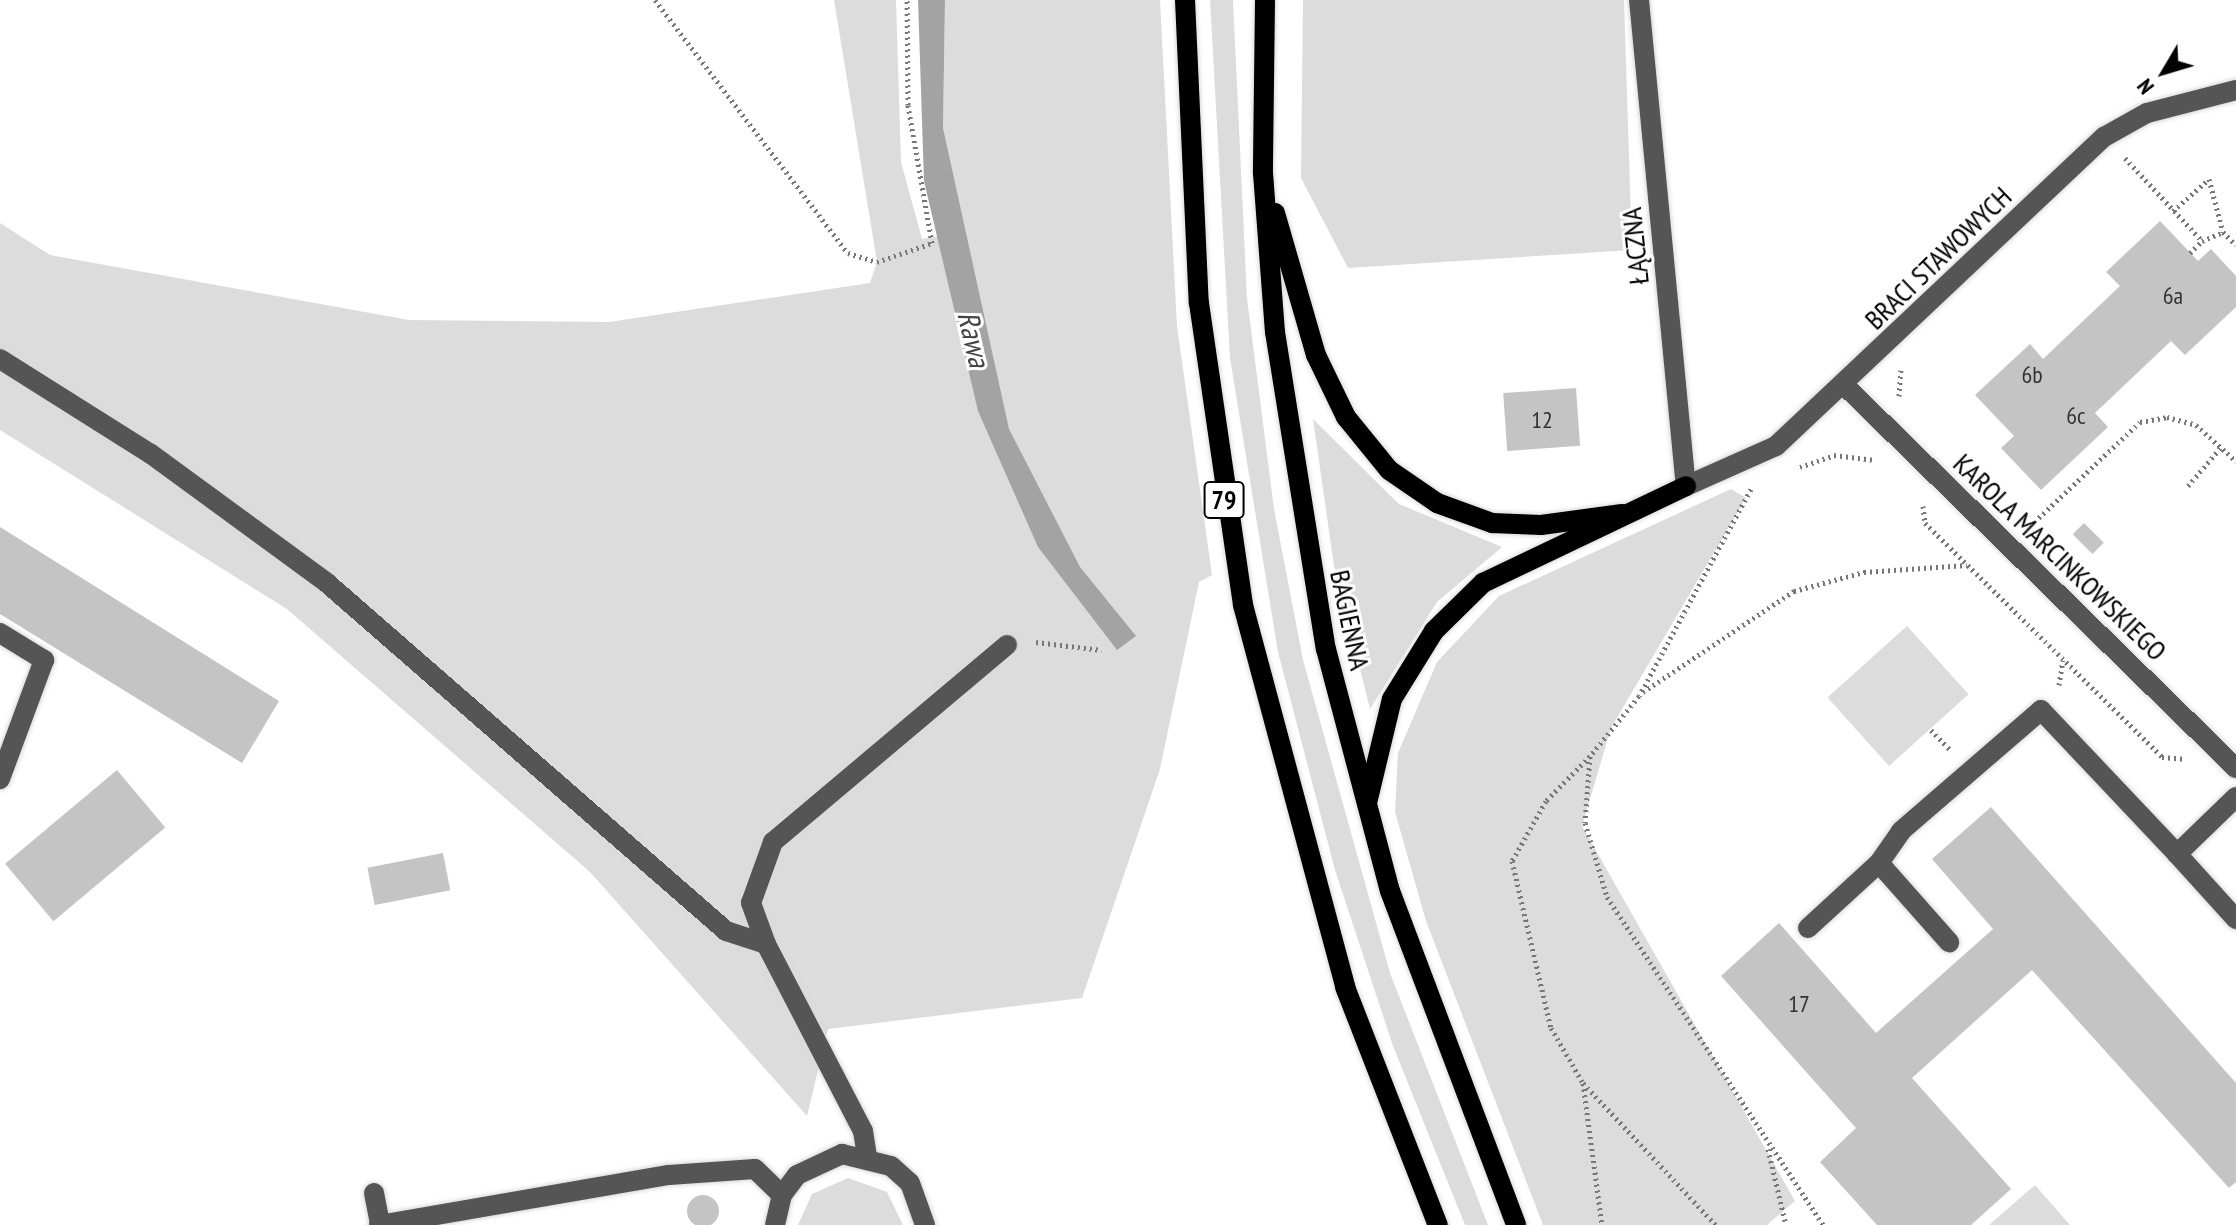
<!DOCTYPE html>
<html>
<head>
<meta charset="utf-8">
<style>
  body { margin:0 }
  #map { position:relative; width:2236px; height:1225px; overflow:hidden; background:#fff; font-family:"PT Sans Narrow",sans-serif }
  div>[style] { position:absolute }
  [style*='--x'] { left:calc(var(--x)*1px); top:calc(var(--y)*1px); width:calc(var(--w)*1px); rotate:calc(var(--a)*1deg) }
  .green>* { inset:0; background:#dcdcdc; transform-origin:0 0 }
  .water>* { inset:0; background:#a3a3a3 }
  .building>* { inset:0; background:#c4c4c4; transform-origin:0 0 }
  .round { border-radius:50% }
  .path>* { height:5px; margin-top:-2.5px; transform-origin:0; background:repeating-linear-gradient(90deg,#777 0 2px,transparent 0 6px) }
  .roads { filter:drop-shadow(0 0 2px #dbdbdb) drop-shadow(0 0 2px #dbdbdb) }
  .minor>* { height:20px; margin:-10px; padding:0 10px; transform-origin:10px; border-radius:10px; background:#555 }
  .major>* { height:20px; margin:-10px; padding:0 10px; transform-origin:10px; border-radius:10px; background:#000 }
  span { translate:-50% -50%; white-space:nowrap; text-align:center; line-height:1.15; -webkit-text-stroke:6px #fff; paint-order:stroke }
  .number-label { font-size:24px; color:#313131 }
  .number-label span { -webkit-text-stroke-width:0 }
  .shield-label span { padding:2px 6px; background:#fff; border:2px solid; border-radius:6px; -webkit-text-stroke-width:0 }
  .shield-label { font-size:26px; color:#000; font-weight:700 }
  .street-label { font-size:28px; color:#000 }
  .water-label { font-size:30px; color:#444; font-style:italic }
  .north { position:absolute; left:2124px; top:32px; width:80px; height:80px; -webkit-text-stroke:6px #fff; paint-order:stroke; rotate:232deg; font-size:22px; font-weight:700; line-height:32px; text-align:center; color:#000 }
  .north::after { content:''; display:block; margin:auto; width:28px; height:36px; background:#000; clip-path:polygon(50% 0,100% 100%,50% 72%,0 100%) }
</style>
</head>
<body>
<div id="map">
  <div class="green">
    <i style="clip-path:polygon(834px 0,896px 0,901px 162px,922px 239px,961px 232px,943px 128px,945px 0,1160px 0,1177px 326px,1212px 575px,1199px 582px,1160px 769px,1082px 998px,828px 1029px,807px 1116px,590px 872px,287px 609px,0 430px,0 223px,50px 255px,409px 320px,609px 322px,870px 283px,877px 262px)"></i>
    <i style="clip-path:polygon(1210px 0,1233px 0,1247px 298px,1274px 509px,1303px 660px,1390px 973px,1488px 1225px,1465px 1225px,1393px 1046px,1335px 870px,1278px 652px,1230px 358px)"></i>
    <i style="clip-path:polygon(1303px 0,1624px 0,1632px 250px,1348px 268px,1301px 178px)"></i>
    <i style="clip-path:polygon(1313px 419px,1399px 504px,1502px 547px,1437px 602px,1370px 709px,1334px 566px)"></i>
    <i style="clip-path:polygon(1731px 489px,1746px 498px,1611px 728px,1582px 826px,1795px 1201px,1767px 1225px,1543px 1225px,1426px 921px,1395px 812px,1398px 753px,1437px 662px,1499px 596px)"></i>
    <i style="left:1907px;top:626px;width:92px;height:107px;rotate:48deg"></i>
    <i style="clip-path:polygon(848px 1178px,887px 1192px,903px 1225px,798px 1225px,812px 1194px)"></i>
    <i style="clip-path:polygon(2035px 1185px,2070px 1225px,1989px 1225px)"></i>
  </div>
  <div class="water">
    <i style="clip-path:polygon(918px 0,945px 0,943px 128px,1009px 429px,1080px 567px,1136px 636px,1117px 650px,1038px 547px,978px 411px,924px 181px)"></i>
  </div>
  <div class="building">
    <i style="clip-path:polygon(2160px 221px,2198px 261px,2211px 249px,2236px 276px,2236px 307px,2185px 355px,2171px 341px,2095px 413px,2108px 427px,2041px 490px,2001px 448px,2014px 436px,1975px 395px,2030px 344px,2043px 359px,2082px 322px,2120px 286px,2106px 272px)"></i>
    <i style="left:1576px;top:388px;width:58px;height:73px;rotate:86deg"></i>
    <i style="left:2084px;top:523px;width:28px;height:16px;rotate:45deg"></i>
    <i style="clip-path:polygon(0 527px,279px 701px,242px 763px,0 614px)"></i>
    <i style="left:117px;top:770px;width:75px;height:146px;rotate:50deg"></i>
    <i style="clip-path:polygon(1991px 807px,2236px 1083px,2236px 1182px,2229px 1188px,2032px 970px,1912px 1078px,2011px 1189px,1971px 1225px,1877px 1225px,1820px 1162px,1856px 1128px,1721px 976px,1779px 923px,1876px 1033px,1993px 929px,1932px 859px)"></i>
    <i style="left:443px;top:853px;width:38px;height:77px;rotate:79deg"></i>
    <i class="round" style="left:687px;top:1195px;width:32px;height:32px"></i>
  </div>
  <div class="path">
    <i style="--x:655;--y:0;--w:318;--a:52.7"></i>
    <i style="--x:848;--y:253;--w:30;--a:17"></i>
    <i style="--x:877;--y:262;--w:58;--a:-19.1"></i>
    <i style="--x:932;--y:243;--w:140;--a:-99.9"></i>
    <i style="--x:908;--y:105;--w:105;--a:-90.5"></i>
    <i style="--x:2125;--y:158;--w:113;--a:47.1"></i>
    <i style="--x:2202;--y:241;--w:23;--a:-23"></i>
    <i style="--x:2223;--y:232;--w:18;--a:45"></i>
    <i style="--x:2173;--y:211;--w:48;--a:-41.6"></i>
    <i style="--x:2209;--y:179;--w:55;--a:75.2"></i>
    <i style="--x:2190;--y:253;--w:17;--a:-45"></i>
    <i style="--x:1899;--y:396;--w:26;--a:-86"></i>
    <i style="--x:1800;--y:467;--w:36;--a:-19"></i>
    <i style="--x:1834;--y:455;--w:41;--a:7"></i>
    <i style="--x:2188;--y:486;--w:52;--a:-49.6"></i>
    <i style="--x:1751;--y:489;--w:235;--a:118.4"></i>
    <i style="--x:1639;--y:696;--w:77;--a:129.2"></i>
    <i style="--x:1590;--y:756;--w:67;--a:94.3"></i>
    <i style="--x:1585;--y:823;--w:77;--a:73.4"></i>
    <i style="--x:1607;--y:897;--w:393;--a:56.6"></i>
    <i style="--x:1923;--y:506;--w:17;--a:83"></i>
    <i style="--x:1925;--y:523;--w:333;--a:44.6"></i>
    <i style="--x:2162;--y:757;--w:21;--a:5"></i>
    <i style="--x:2030;--y:526;--w:151;--a:-43.4"></i>
    <i style="--x:2140;--y:422;--w:27;--a:-10"></i>
    <i style="--x:2167;--y:417;--w:30;--a:15"></i>
    <i style="--x:2196;--y:425;--w:54;--a:42"></i>
    <i style="--x:1036;--y:642;--w:66;--a:6.9"></i>
    <i style="--x:2059;--y:685;--w:25;--a:-81"></i>
    <i style="--x:1643;--y:692;--w:182;--a:-33.8"></i>
    <i style="--x:1794;--y:591;--w:73;--a:-15.2"></i>
    <i style="--x:1864;--y:572;--w:103;--a:-3.9"></i>
    <i style="--x:1931;--y:730;--w:29;--a:46"></i>
    <i style="--x:1590;--y:756;--w:63;--a:134.4"></i>
    <i style="--x:1546;--y:801;--w:69;--a:119.5"></i>
    <i style="--x:1512;--y:861;--w:171;--a:76.9"></i>
    <i style="--x:1551;--y:1028;--w:64;--a:59.8"></i>
    <i style="--x:1583;--y:1083;--w:143;--a:82.4"></i>
    <i style="--x:1583;--y:1083;--w:195;--a:46.9"></i>
    <i style="--x:1768;--y:1149;--w:78;--a:76.7"></i>
  </div>
  <div class="roads">
    <div class="minor">
      <i style="--x:1639;--y:0;--w:488;--a:84.5"></i>
      <i style="--x:1686;--y:486;--w:98;--a:-24"></i>
      <i style="--x:1776;--y:446;--w:451;--a:-43.3"></i>
      <i style="--x:2104;--y:137;--w:49;--a:-29.2"></i>
      <i style="--x:2147;--y:113;--w:92;--a:-14.5"></i>
      <i style="--x:0;--y:359;--w:178;--a:32.2"></i>
      <i style="--x:151;--y:454;--w:218;--a:36.2"></i>
      <i style="--x:327;--y:583;--w:529;--a:41.09"></i>
      <i style="--x:726;--y:931;--w:42;--a:18"></i>
      <i style="--x:766;--y:944;--w:44;--a:-110.1"></i>
      <i style="--x:751;--y:903;--w:65;--a:-70.2"></i>
      <i style="--x:773;--y:842;--w:306;--a:-40.1"></i>
      <i style="--x:1845;--y:386;--w:547;--a:44.33"></i>
      <i style="--x:0;--y:633;--w:52;--a:31.5"></i>
      <i style="--x:44;--y:660;--w:127;--a:110.3"></i>
      <i style="--x:2177;--y:854;--w:88;--a:47.8"></i>
      <i style="--x:1879;--y:863;--w:106;--a:48.5"></i>
      <i style="--x:1808;--y:928;--w:96;--a:-42.5"></i>
      <i style="--x:1879;--y:863;--w:39;--a:-55"></i>
      <i style="--x:1901;--y:831;--w:185;--a:-40.8"></i>
      <i style="--x:2041;--y:710;--w:198;--a:46.6"></i>
      <i style="--x:2177;--y:854;--w:82;--a:-44"></i>
      <i style="--x:766;--y:944;--w:211;--a:62.6"></i>
      <i style="--x:863;--y:1131;--w:25;--a:81"></i>
      <i style="--x:374;--y:1193;--w:33;--a:79"></i>
      <i style="--x:379;--y:1225;--w:294;--a:-9.8"></i>
      <i style="--x:669;--y:1175;--w:86;--a:-4"></i>
      <i style="--x:755;--y:1169;--w:37;--a:44"></i>
      <i style="--x:775;--y:1225;--w:31;--a:-77"></i>
      <i style="--x:782;--y:1195;--w:25;--a:-53"></i>
      <i style="--x:797;--y:1175;--w:50;--a:-25"></i>
      <i style="--x:842;--y:1154;--w:50;--a:13.8"></i>
      <i style="--x:891;--y:1166;--w:25;--a:42"></i>
      <i style="--x:910;--y:1183;--w:45;--a:70.3"></i>
    </div>
    <div class="major">
      <i style="--x:1185;--y:0;--w:303;--a:87.4"></i>
      <i style="--x:1199;--y:303;--w:305;--a:81.7"></i>
      <i style="--x:1243;--y:605;--w:395;--a:75"></i>
      <i style="--x:1345;--y:987;--w:256;--a:68.7"></i>
      <i style="--x:1265;--y:0;--w:173;--a:90.7"></i>
      <i style="--x:1263;--y:173;--w:159;--a:85.7"></i>
      <i style="--x:1275;--y:332;--w:321;--a:80.9"></i>
      <i style="--x:1326;--y:649;--w:250;--a:75.2"></i>
      <i style="--x:1390;--y:891;--w:357;--a:69.3"></i>
      <i style="--x:1275;--y:213;--w:148;--a:73.9"></i>
      <i style="--x:1316;--y:355;--w:69;--a:64.2"></i>
      <i style="--x:1346;--y:417;--w:68;--a:50.9"></i>
      <i style="--x:1389;--y:470;--w:58;--a:34.5"></i>
      <i style="--x:1437;--y:503;--w:59;--a:20"></i>
      <i style="--x:1492;--y:523;--w:49;--a:2.3"></i>
      <i style="--x:1541;--y:525;--w:82;--a:-7.7"></i>
      <i style="--x:1367;--y:803;--w:107;--a:-76.5"></i>
      <i style="--x:1392;--y:699;--w:80;--a:-58.3"></i>
      <i style="--x:1434;--y:631;--w:69;--a:-44.4"></i>
      <i style="--x:1483;--y:583;--w:225;--a:-25.5"></i>
    </div>
  </div>
  <div class="number-label">
    <span style="left:2173px;top:296px">6a</span>
    <span style="left:2032px;top:375px">6b</span>
    <span style="left:2076px;top:416px">6c</span>
    <span style="left:1542px;top:420px">12</span>
    <span style="left:1799px;top:1004px">17</span>
  </div>
  <div class="shield-label">
    <span style="left:1224px;top:500px">79</span>
  </div>
  <div class="street-label">
    <span style="left:1635px;top:246px;rotate:-96deg">ŁĄCZNA</span>
    <span style="left:1938px;top:258px;rotate:-44deg">BRACI STAWOWYCH</span>
    <span style="left:2060px;top:557px;rotate:44deg">KAROLA MARCINKOWSKIEGO</span>
    <span style="left:1350px;top:620px;rotate:78deg">BAGIENNA</span>
  </div>
  <div class="water-label">
    <span style="left:974px;top:339px;rotate:77deg">Rawa</span>
  </div>
  <div class="north">N</div>
</div>
</body>
</html>
